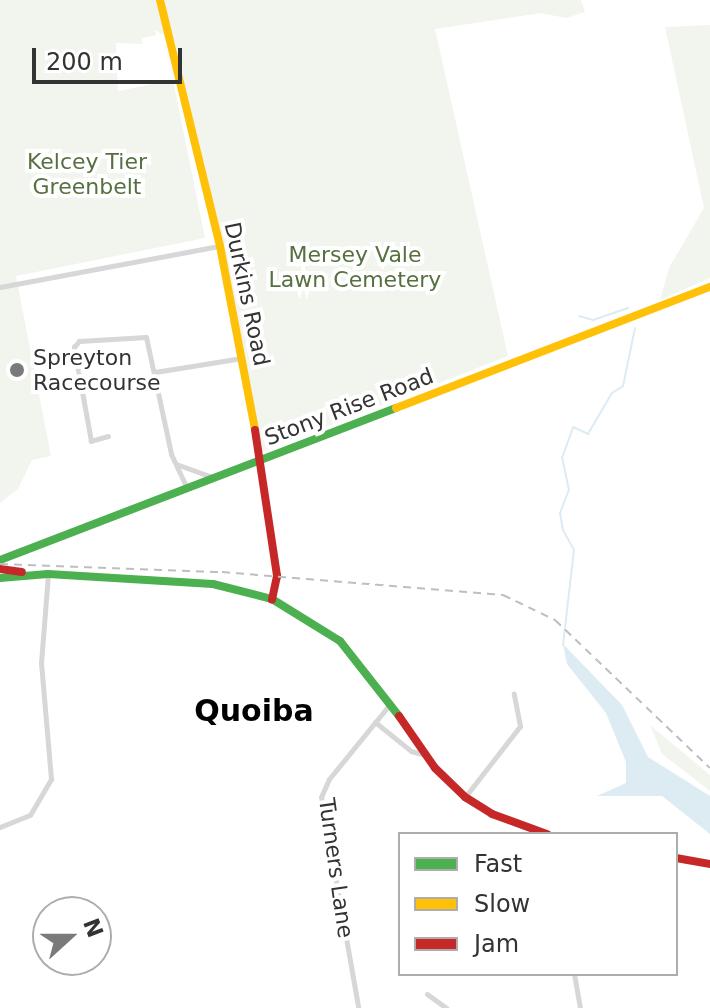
<!DOCTYPE html>
<html>
<head>
<meta charset="utf-8">
<style>
  body { margin:0 }
  #map { position:relative; width:710px; height:1008px; overflow:hidden; background:#fff; font-family:"DejaVu Sans",sans-serif }
  div>[style] { position:absolute }
  [style*='--x'] { left:calc(var(--x)*1px); top:calc(var(--y)*1px); width:calc(var(--w)*1px); rotate:calc(var(--a)*1deg) }
  .green>* { inset:0; background:#f1f5ed }
  .water>* { inset:0; background:#ddebf3 }
  .stream>* { height:2px; margin:-1px; padding:0 1px; transform-origin:1px; border-radius:1px; background:#ddebf3 }
  .street>* { height:5px; margin:-2.5px; padding:0 2.5px; transform-origin:2.5px; border-radius:2.5px; background:#d7d7d7 }
  .fast>* { height:8px; margin:-4px; padding:0 4px; transform-origin:4px; border-radius:4px; background:#4caf50 }
  .slow>* { height:8px; margin:-4px; padding:0 4px; transform-origin:4px; border-radius:4px; background:#ffc107 }
  .jam>* { height:8px; margin:-4px; padding:0 4px; transform-origin:4px; border-radius:4px; background:#c62828 }
  .rail>* { height:2px; margin-top:-1px; transform-origin:0; background:repeating-linear-gradient(90deg,#bebebe 0 8px,transparent 0 14px) }
  .dots>* { width:22px; height:22px; translate:-50% -50%; box-sizing:border-box; border:4px solid #fff; border-radius:50% }
  span { translate:-50% -50%; white-space:nowrap; text-align:center; line-height:1.15; -webkit-text-stroke:8px #fff; paint-order:stroke }
  .park-label { font-size:22px; color:#56703f }
  .street-label { font-size:22px; color:#333 }
  .poi-label { font-size:22px; color:#333 }
  .left { translate:0 -50%; text-align:left }
  .district-label { font-size:30px; color:#000; font-weight:700 }
  .legend { position:absolute; left:398px; top:832px; width:280px; height:144px; box-sizing:border-box; background:#fff; border:2px solid #adadad; margin:0; padding:10px 14px; list-style:none; font-size:24px; color:#333 }
  .legend li { display:flex; align-items:center; gap:16px; height:40px }
  .legend b { width:40px; border:2px solid #adadad }
  .north { position:absolute; left:32px; top:896px; width:80px; height:80px; box-sizing:border-box; background:#fff; border:2px solid #adadad; border-radius:50%; rotate:69deg; font-size:22px; font-weight:700; line-height:32px; text-align:center; color:#333 }
  .north::after { content:''; display:block; margin:auto; width:28px; height:36px; background:#7a7a7a; clip-path:polygon(50% 0,100% 100%,50% 72%,0 100%) }
  .scale { position:absolute; left:32px; top:48px; width:150px; height:36px; box-sizing:border-box; border:4px solid #333; border-top:0; padding-left:10px; font-size:24px; line-height:28px; white-space:nowrap; color:#333; -webkit-text-stroke:6px #fff; paint-order:stroke }
</style>
</head>
<body>
<div id="map">
  <div class="green">
    <i style="clip-path:polygon(0 0,581px 0,585px 12px,566px 18px,541px 13px,435px 29px,508px 356px,262px 452px,221px 237px,175px 42px,155px 30px,156px 35px,142px 38px,142px 44px,116px 43px,118px 91px,173px 80px,205px 238px,16px 276px,51px 456px,32px 460px,18px 489px,0 503px)"></i>
    <i style="clip-path:polygon(710px 25px,710px 278px,660px 300px,669px 268px,704px 208px,665px 27px)"></i>
    <i style="clip-path:polygon(650px 725px,710px 775px,710px 791px,662px 754px)"></i>
  </div>
  <div class="water">
    <i style="clip-path:polygon(563px 644px,622px 705px,648px 757px,710px 796px,710px 834px,662px 796px,597px 796px,626px 783px,626px 762px,606px 713px,567px 664px)"></i>
  </div>
  <div class="stream">
    <i style="--x:579;--y:316;--w:15;--a:16"></i>
    <i style="--x:593;--y:320;--w:37;--a:-19"></i>
    <i style="--x:563;--y:645;--w:96;--a:-83.4"></i>
    <i style="--x:574;--y:550;--w:23;--a:-119"></i>
    <i style="--x:563;--y:530;--w:17;--a:-100"></i>
    <i style="--x:560;--y:513;--w:25;--a:-69"></i>
    <i style="--x:569;--y:490;--w:33;--a:-102"></i>
    <i style="--x:562;--y:458;--w:33;--a:-70"></i>
    <i style="--x:573;--y:427;--w:17;--a:25"></i>
    <i style="--x:588;--y:434;--w:48;--a:-59.7"></i>
    <i style="--x:612;--y:393;--w:13;--a:-32"></i>
    <i style="--x:623;--y:386;--w:59;--a:-78.3"></i>
  </div>
  <div class="street">
    <i style="--x:0;--y:287;--w:224;--a:-10.6"></i>
    <i style="--x:155;--y:372;--w:88;--a:-9.1"></i>
    <i style="--x:108;--y:436;--w:18;--a:164"></i>
    <i style="--x:91;--y:441;--w:96;--a:-100.3"></i>
    <i style="--x:74;--y:347;--w:8;--a:-50"></i>
    <i style="--x:79;--y:341;--w:67;--a:-3.4"></i>
    <i style="--x:146;--y:337;--w:120;--a:77.9"></i>
    <i style="--x:171;--y:454;--w:38;--a:65"></i>
    <i style="--x:176;--y:464;--w:41;--a:19.7"></i>
    <i style="--x:375;--y:722;--w:46;--a:38.9"></i>
    <i style="--x:411;--y:751;--w:15;--a:16"></i>
    <i style="--x:465;--y:797;--w:90;--a:-52.2"></i>
    <i style="--x:520;--y:726;--w:33;--a:-101"></i>
    <i style="--x:0;--y:827;--w:32;--a:-22"></i>
    <i style="--x:30;--y:815;--w:42;--a:-59.7"></i>
    <i style="--x:51;--y:779;--w:116;--a:-94.9"></i>
    <i style="--x:41;--y:663;--w:89;--a:-85.5"></i>
    <i style="--x:574;--y:974;--w:35;--a:80"></i>
    <i style="--x:427;--y:994;--w:24;--a:36"></i>
    <i style="--x:358;--y:1006;--w:212;--a:-100"></i>
    <i style="--x:321;--y:797;--w:20;--a:-66"></i>
    <i style="--x:329;--y:779;--w:97;--a:-50.9"></i>
  </div>
  <div class="fast">
    <i style="--x:0;--y:560;--w:424;--a:-21"></i>
    <i style="--x:0;--y:578;--w:48;--a:-4.8"></i>
    <i style="--x:48;--y:574;--w:165;--a:3.5"></i>
    <i style="--x:213;--y:584;--w:61;--a:14.3"></i>
    <i style="--x:272;--y:599;--w:80;--a:31.7"></i>
    <i style="--x:340;--y:641;--w:95;--a:51.8"></i>
  </div>
  <div class="slow">
    <i style="--x:160;--y:0;--w:253;--a:76.3"></i>
    <i style="--x:220;--y:246;--w:187;--a:79.2"></i>
    <i style="--x:396;--y:408;--w:337;--a:-21.1"></i>
  </div>
  <div class="jam">
    <i style="--x:255;--y:430;--w:148;--a:81.4"></i>
    <i style="--x:277;--y:576;--w:24;--a:102"></i>
    <i style="--x:0;--y:569;--w:22;--a:8"></i>
    <i style="--x:399;--y:716;--w:63;--a:55.3"></i>
    <i style="--x:435;--y:768;--w:42;--a:44"></i>
    <i style="--x:465;--y:797;--w:32;--a:32"></i>
    <i style="--x:492;--y:814;--w:59;--a:20"></i>
    <i style="--x:676;--y:858;--w:35;--a:10"></i>
  </div>
  <div class="rail">
    <i style="--x:0;--y:564;--w:222;--a:2.1"></i>
    <i style="--x:222;--y:572;--w:282;--a:4.7"></i>
    <i style="--x:503;--y:595;--w:58;--a:25.7"></i>
    <i style="--x:555;--y:620;--w:214;--a:43.7"></i>
  </div>
  <div class="dots">
    <i style="left:17px;top:370px;background:#7a7a7a"></i>
  </div>
  <div class="park-label">
    <span style="left:87px;top:174px">Kelcey Tier<br>Greenbelt</span>
    <span style="left:355px;top:267px">Mersey Vale<br>Lawn Cemetery</span>
  </div>
  <div class="street-label">
    <span style="left:247px;top:294px;rotate:78deg">Durkins Road</span>
    <span style="left:349px;top:407px;rotate:-21deg">Stony Rise Road</span>
    <span style="left:336px;top:868px;rotate:82deg">Turners Lane</span>
  </div>
  <div class="poi-label">
    <span class="left" style="left:33px;top:370px">Spreyton<br>Racecourse</span>
  </div>
  <div class="district-label">
    <span style="left:254px;top:711px">Quoiba</span>
  </div>
  <ul class="legend">
  <li><b style="height:10px;background:#4caf50"></b>Fast</li>
  <li><b style="height:10px;background:#ffc107"></b>Slow</li>
  <li><b style="height:10px;background:#c62828"></b>Jam</li>
  </ul>
  <div class="north">N</div>
  <div class="scale">200 m</div>
</div>
</body>
</html>
